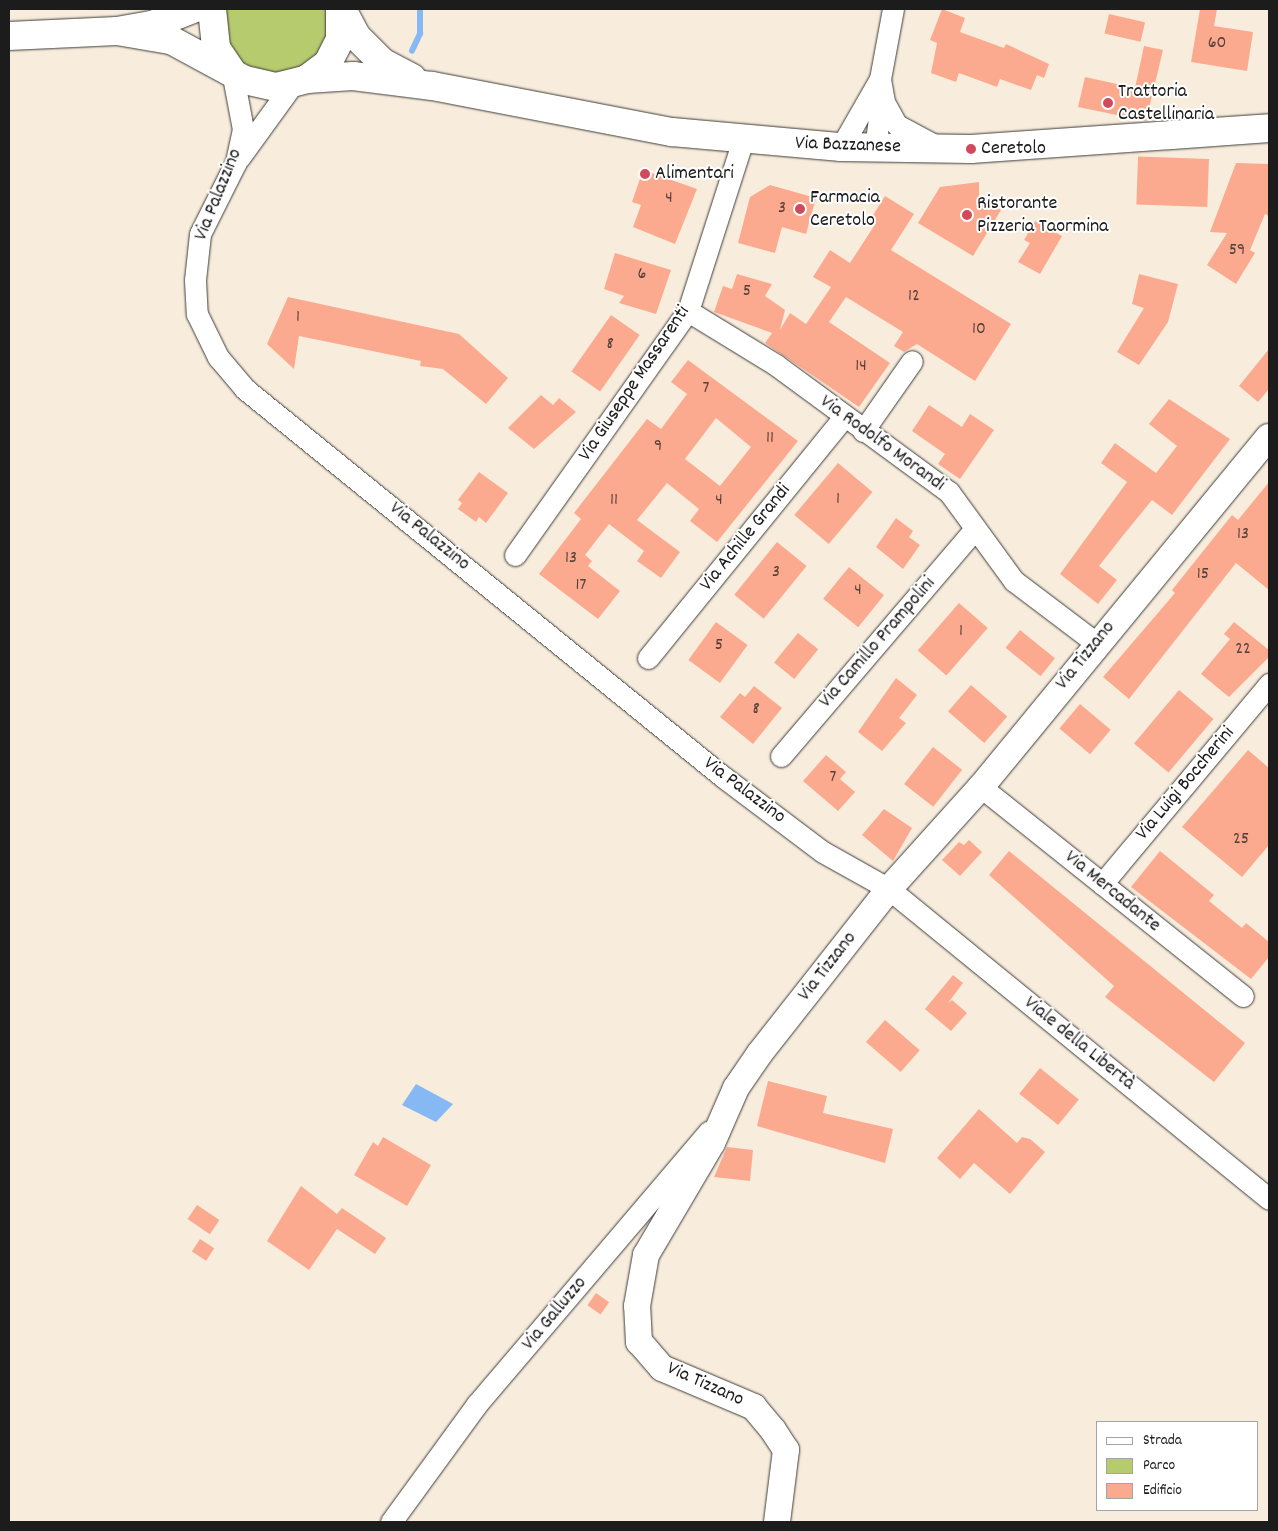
<!DOCTYPE html>
<html>
<head>
<meta charset="utf-8">
<style>
  body { margin:0 }
  #map { position:relative; width:1278px; height:1531px; overflow:hidden; background:#f8eddc; font-family:Dekko,sans-serif }
  div>[style] { position:absolute }
  [style*='--x'] { left:calc(var(--x)*1px); top:calc(var(--y)*1px); width:calc(var(--w)*1px); rotate:calc(var(--a)*1deg) }
  .green>* { inset:0; background:#b6ca6e }
  .water>* { inset:0; background:#86b8f3 }
  .stream>* { height:5.5px; margin:-2.75px; padding:0 2.75px; transform-origin:2.75px; border-radius:2.75px; background:#86b8f3 }
  .building>* { inset:0; background:#fcaa8f; transform-origin:0 0 }
  .roads { filter:drop-shadow(0 0 1px #3d3b39) drop-shadow(0 0 1px #3d3b39) }
  .minor>* { height:21px; margin:-10.5px; padding:0 10.5px; transform-origin:10.5px; border-radius:10.5px; background:#fff }
  .tertiary>* { height:26px; margin:-13px; padding:0 13px; transform-origin:13px; border-radius:13px; background:#fff }
  .secondary>* { height:28px; margin:-14px; padding:0 14px; transform-origin:14px; border-radius:14px; background:#fff }
  .dots>* { width:14px; height:14px; translate:-50% -50%; box-sizing:border-box; border:2px solid #fff; border-radius:50% }
  span { translate:-50% -50%; white-space:nowrap; text-align:center; line-height:1.15; -webkit-text-stroke:4px #fff; paint-order:stroke }
  .number-label { font-size:18px; color:#544039 }
  .number-label span { -webkit-text-stroke-width:0 }
  .poi-label { font-size:20px; color:#1c1c1c }
  .left { translate:0 -50%; text-align:left }
  .street-label { font-size:20px; color:#1c1c1c }
  .frame { position:absolute; inset:0; border:10px solid #1c1c1c; pointer-events:none }
  .legend { position:absolute; left:1096px; top:1421px; width:162px; height:90px; box-sizing:border-box; background:#fff; border:1px solid #a4a4a4; margin:0; padding:6px 9px; list-style:none; font-size:15px; color:#1c1c1c }
  .legend li { display:flex; align-items:center; gap:10px; height:25px }
  .legend b { width:25px; border:1px solid #a4a4a4 }
</style>
</head>
<body>
<div id="map">
  <div class="green">
    <i style="clip-path:polygon(222px 9px,331px 9px,332px 36px,312px 67px,257px 76px,228px 52px)"></i>
  </div>
  <div class="water">
    <i style="clip-path:polygon(416px 1084px,453px 1104px,436px 1122px,402px 1105px)"></i>
  </div>
  <div class="stream">
    <i style="--x:412;--y:51;--w:19;--a:-65"></i>
    <i style="--x:420;--y:34;--w:25;--a:-90"></i>
  </div>
  <div class="building">
    <i style="clip-path:polygon(942px 9px,965px 18px,960px 32px,1004px 48px,1006px 44px,1049px 64px,1044px 78px,1037px 75px,1031px 90px,1000px 79px,997px 87px,959px 73px,956px 82px,931px 73px,937px 43px,930px 40px)"></i>
    <i style="clip-path:polygon(1200px 9px,1217px 9px,1214px 26px,1253px 32px,1247px 71px,1191px 62px)"></i>
    <i style="left:1109px;top:14px;width:37px;height:20px;rotate:13deg"></i>
    <i style="clip-path:polygon(1144px 46px,1163px 50px,1146px 121px,1078px 107px,1085px 77px,1135px 88px)"></i>
    <i style="left:1209px;top:159px;width:48px;height:71px;rotate:92deg"></i>
    <i style="clip-path:polygon(1236px 163px,1269px 164px,1269px 216px,1265px 214px,1250px 250px,1255px 253px,1236px 284px,1207px 265px,1227px 233px,1210px 232px)"></i>
    <i style="clip-path:polygon(643px 170px,697px 189px,675px 244px,633px 227px,641px 205px,632px 202px)"></i>
    <i style="clip-path:polygon(979px 182px,979px 196px,1001px 210px,973px 256px,918px 223px,940px 187px)"></i>
    <i style="clip-path:polygon(770px 185px,816px 198px,806px 234px,782px 227px,775px 253px,738px 243px,750px 197px)"></i>
    <i style="clip-path:polygon(885px 196px,914px 214px,891px 250px,1011px 324px,975px 381px,917px 344px,904px 352px,894px 346px,903px 332px,846px 297px,829px 322px,890px 363px,859px 407px,765px 343px,772px 333px,714px 312px,723px 286px,732px 289px,737px 274px,772px 284px,765px 296px,785px 310px,780px 330px,790px 313px,806px 324px,831px 287px,813px 277px,830px 250px,850px 263px,876px 223px,870px 220px)"></i>
    <i style="clip-path:polygon(1035px 221px,1062px 236px,1040px 274px,1018px 262px,1030px 243px,1024px 240px)"></i>
    <i style="clip-path:polygon(615px 253px,671px 270px,656px 314px,619px 303px,624px 296px,604px 289px)"></i>
    <i style="clip-path:polygon(1139px 274px,1178px 284px,1168px 322px,1139px 365px,1117px 352px,1144px 308px,1132px 304px)"></i>
    <i style="clip-path:polygon(288px 297px,459px 334px,508px 378px,486px 404px,443px 369px,420px 366px,421px 361px,299px 336px,294px 369px,267px 344px)"></i>
    <i style="left:611px;top:315px;width:35px;height:69px;rotate:35deg"></i>
    <i style="clip-path:polygon(1269px 349px,1269px 389px,1258px 402px,1239px 386px)"></i>
    <i style="clip-path:polygon(evenodd,688px 360px,798px 441px,717px 542px,690px 521px,699px 509px,667px 483px,637px 520px,680px 552px,661px 578px,637px 561px,644px 551px,609px 524px,585px 555px,592px 561px,588px 566px,620px 591px,598px 619px,539px 574px,581px 519px,574px 513px,647px 419px,661px 429px,687px 394px,671px 382px,688px 360px,716px 418px,751px 447px,720px 486px,685px 459px,716px 418px)"></i>
    <i style="clip-path:polygon(541px 395px,553px 405px,559px 398px,576px 412px,534px 449px,508px 428px)"></i>
    <i style="clip-path:polygon(1169px 399px,1230px 439px,1172px 515px,1152px 500px,1121px 538px,1099px 566px,1117px 580px,1098px 604px,1060px 574px,1127px 482px,1101px 463px,1115px 443px,1156px 473px,1177px 446px,1149px 424px)"></i>
    <i style="clip-path:polygon(929px 405px,962px 427px,970px 414px,994px 430px,960px 479px,938px 464px,945px 454px,912px 431px)"></i>
    <i style="left:838px;top:463px;width:45px;height:68px;rotate:40deg"></i>
    <i style="clip-path:polygon(479px 472px,508px 493px,486px 523px,479px 517px,476px 522px,458px 509px,462px 503px,458px 500px)"></i>
    <i style="clip-path:polygon(1269px 482px,1269px 590px,1236px 563px,1129px 699px,1103px 677px,1175px 593px,1172px 590px,1232px 515px,1238px 520px)"></i>
    <i style="clip-path:polygon(896px 518px,913px 531px,909px 537px,920px 545px,903px 569px,876px 547px)"></i>
    <i style="left:777px;top:542px;width:38px;height:68px;rotate:39deg"></i>
    <i style="left:849px;top:567px;width:45px;height:41px;rotate:39deg"></i>
    <i style="left:959px;top:603px;width:38px;height:63px;rotate:41deg"></i>
    <i style="left:716px;top:622px;width:39px;height:47px;rotate:36deg"></i>
    <i style="clip-path:polygon(1234px 622px,1269px 650px,1269px 657px,1229px 697px,1201px 674px,1230px 639px,1224px 634px)"></i>
    <i style="left:1020px;top:630px;width:45px;height:23px;rotate:39deg"></i>
    <i style="left:798px;top:633px;width:26px;height:38px;rotate:39deg"></i>
    <i style="clip-path:polygon(896px 678px,917px 695px,899px 718px,906px 723px,882px 751px,858px 732px)"></i>
    <i style="left:971px;top:685px;width:48px;height:35px;rotate:41deg"></i>
    <i style="clip-path:polygon(754px 686px,782px 708px,753px 744px,720px 717px,740px 693px,745px 697px)"></i>
    <i style="left:1179px;top:690px;width:45px;height:70px;rotate:40deg"></i>
    <i style="left:1080px;top:704px;width:40px;height:32px;rotate:40deg"></i>
    <i style="left:933px;top:747px;width:37px;height:47px;rotate:38deg"></i>
    <i style="clip-path:polygon(1248px 750px,1269px 768px,1269px 845px,1242px 877px,1182px 827px)"></i>
    <i style="clip-path:polygon(826px 755px,846px 772px,840px 779px,855px 792px,838px 811px,803px 781px)"></i>
    <i style="clip-path:polygon(884px 809px,912px 828px,893px 861px,862px 835px)"></i>
    <i style="clip-path:polygon(969px 840px,982px 852px,960px 876px,942px 860px,959px 842px,964px 845px)"></i>
    <i style="clip-path:polygon(1009px 851px,1245px 1043px,1214px 1082px,1105px 997px,1114px 986px,989px 875px)"></i>
    <i style="clip-path:polygon(1160px 851px,1214px 895px,1209px 901px,1242px 928px,1246px 923px,1269px 942px,1269px 957px,1251px 979px,1131px 887px)"></i>
    <i style="clip-path:polygon(953px 975px,963px 983px,948px 1003px,952px 1000px,967px 1013px,951px 1031px,925px 1009px)"></i>
    <i style="left:885px;top:1020px;width:46px;height:29px;rotate:41deg"></i>
    <i style="left:1040px;top:1068px;width:50px;height:33px;rotate:39deg"></i>
    <i style="clip-path:polygon(768px 1081px,827px 1096px,823px 1113px,893px 1129px,885px 1163px,757px 1126px)"></i>
    <i style="clip-path:polygon(979px 1109px,1017px 1143px,1022px 1137px,1030px 1139px,1045px 1152px,1010px 1194px,974px 1163px,960px 1179px,937px 1158px)"></i>
    <i style="clip-path:polygon(383px 1137px,431px 1165px,407px 1206px,354px 1175px,373px 1142px,378px 1146px)"></i>
    <i style="clip-path:polygon(727px 1147px,753px 1150px,750px 1181px,714px 1177px)"></i>
    <i style="clip-path:polygon(301px 1186px,337px 1214px,342px 1208px,386px 1238px,375px 1254px,337px 1229px,309px 1270px,267px 1241px)"></i>
    <i style="left:197px;top:1205px;width:27px;height:17px;rotate:34deg"></i>
    <i style="left:200px;top:1239px;width:17px;height:15px;rotate:33deg"></i>
    <i style="left:596px;top:1293px;width:16px;height:15px;rotate:35deg"></i>
  </div>
  <div class="roads">
    <div class="minor">
      <i style="--x:232;--y:71;--w:59;--a:79.3"></i>
      <i style="--x:243;--y:129;--w:34;--a:102"></i>
      <i style="--x:236;--y:162;--w:80;--a:116.6"></i>
      <i style="--x:200;--y:234;--w:46;--a:96.2"></i>
      <i style="--x:195;--y:280;--w:34;--a:87"></i>
      <i style="--x:197;--y:314;--w:48;--a:64"></i>
      <i style="--x:218;--y:357;--w:42;--a:49.8"></i>
      <i style="--x:245;--y:389;--w:614;--a:39.05"></i>
      <i style="--x:722;--y:776;--w:126;--a:37"></i>
      <i style="--x:823;--y:852;--w:76;--a:29.3"></i>
      <i style="--x:889;--y:889;--w:490;--a:39.2"></i>
      <i style="--x:880;--y:79;--w:71;--a:-79.5"></i>
      <i style="--x:841;--y:147;--w:78;--a:-60.2"></i>
      <i style="--x:880;--y:79;--w:23;--a:80"></i>
      <i style="--x:884;--y:102;--w:26;--a:61"></i>
      <i style="--x:897;--y:125;--w:44;--a:28.3"></i>
      <i style="--x:875;--y:148;--w:52;--a:-82.3"></i>
      <i style="--x:239;--y:158;--w:90;--a:-54"></i>
      <i style="--x:688;--y:311;--w:103;--a:31.5"></i>
      <i style="--x:776;--y:365;--w:215;--a:36.3"></i>
      <i style="--x:949;--y:492;--w:110;--a:53.9"></i>
      <i style="--x:1014;--y:581;--w:103;--a:37.1"></i>
      <i style="--x:863;--y:431;--w:85;--a:-55"></i>
      <i style="--x:515;--y:555;--w:299;--a:-54.7"></i>
      <i style="--x:688;--y:311;--w:180;--a:-72.2"></i>
      <i style="--x:648;--y:658;--w:311;--a:-50.9"></i>
      <i style="--x:781;--y:756;--w:299;--a:-49.5"></i>
      <i style="--x:981;--y:787;--w:335;--a:38.6"></i>
      <i style="--x:1102;--y:884;--w:261;--a:-50.1"></i>
      <i style="--x:391;--y:1522;--w:146;--a:-53.9"></i>
      <i style="--x:477;--y:1404;--w:358;--a:-49.6"></i>
    </div>
    <div class="tertiary">
      <i style="--x:777;--y:1522;--w:73;--a:-82.9"></i>
      <i style="--x:786;--y:1450;--w:24;--a:-123"></i>
      <i style="--x:773;--y:1430;--w:30;--a:-130"></i>
      <i style="--x:754;--y:1407;--w:100;--a:-157"></i>
      <i style="--x:662;--y:1368;--w:35;--a:-131"></i>
      <i style="--x:639;--y:1342;--w:36;--a:-93"></i>
      <i style="--x:637;--y:1306;--w:52;--a:-80"></i>
      <i style="--x:646;--y:1255;--w:130;--a:-59.5"></i>
      <i style="--x:712;--y:1143;--w:60;--a:-66.4"></i>
      <i style="--x:736;--y:1088;--w:42;--a:-55.6"></i>
      <i style="--x:760;--y:1053;--w:209;--a:-51.8"></i>
      <i style="--x:889;--y:889;--w:137;--a:-48"></i>
      <i style="--x:981;--y:787;--w:453;--a:-50.6"></i>
    </div>
    <div class="secondary">
      <i style="--x:212;--y:9;--w:39;--a:84"></i>
      <i style="--x:216;--y:48;--w:27;--a:56"></i>
      <i style="--x:342;--y:9;--w:32;--a:62"></i>
      <i style="--x:357;--y:37;--w:35;--a:45"></i>
      <i style="--x:382;--y:62;--w:34;--a:28"></i>
      <i style="--x:117;--y:31;--w:55;--a:9.5"></i>
      <i style="--x:171;--y:40;--w:84;--a:28.4"></i>
      <i style="--x:245;--y:80;--w:32;--a:13"></i>
      <i style="--x:276;--y:87;--w:32;--a:-14"></i>
      <i style="--x:307;--y:79;--w:26;--a:-37"></i>
      <i style="--x:328;--y:63;--w:27;--a:-63"></i>
      <i style="--x:340;--y:39;--w:30;--a:-90"></i>
      <i style="--x:9;--y:36;--w:108;--a:-2.7"></i>
      <i style="--x:117;--y:31;--w:36;--a:-10"></i>
      <i style="--x:152;--y:25;--w:44;--a:-21.3"></i>
      <i style="--x:307;--y:79;--w:46;--a:-3.7"></i>
      <i style="--x:353;--y:76;--w:80;--a:7.2"></i>
      <i style="--x:432;--y:86;--w:244;--a:10.9"></i>
      <i style="--x:672;--y:132;--w:170;--a:5.1"></i>
      <i style="--x:841;--y:147;--w:130;--a:0.9"></i>
      <i style="--x:971;--y:149;--w:299;--a:-4"></i>
    </div>
  </div>
  <div class="dots">
    <i style="left:1108px;top:103px;background:#d1495b"></i>
    <i style="left:971px;top:149px;background:#d1495b"></i>
    <i style="left:645px;top:174px;background:#d1495b"></i>
    <i style="left:800px;top:209px;background:#d1495b"></i>
    <i style="left:967px;top:215px;background:#d1495b"></i>
  </div>
  <div class="number-label">
    <span style="left:1217px;top:44px">60</span>
    <span style="left:669px;top:199px">4</span>
    <span style="left:782px;top:209px">3</span>
    <span style="left:1237px;top:251px">59</span>
    <span style="left:642px;top:275px">6</span>
    <span style="left:747px;top:292px">5</span>
    <span style="left:914px;top:297px">12</span>
    <span style="left:298px;top:318px">1</span>
    <span style="left:979px;top:330px">10</span>
    <span style="left:610px;top:345px">8</span>
    <span style="left:861px;top:367px">14</span>
    <span style="left:706px;top:389px">7</span>
    <span style="left:770px;top:439px">11</span>
    <span style="left:658px;top:447px">9</span>
    <span style="left:838px;top:500px">1</span>
    <span style="left:614px;top:501px">11</span>
    <span style="left:719px;top:501px">4</span>
    <span style="left:1243px;top:535px">13</span>
    <span style="left:571px;top:559px">13</span>
    <span style="left:776px;top:573px">3</span>
    <span style="left:1203px;top:575px">15</span>
    <span style="left:581px;top:586px">17</span>
    <span style="left:858px;top:591px">4</span>
    <span style="left:961px;top:632px">1</span>
    <span style="left:719px;top:646px">5</span>
    <span style="left:1243px;top:650px">22</span>
    <span style="left:756px;top:710px">8</span>
    <span style="left:833px;top:778px">7</span>
    <span style="left:1241px;top:840px">25</span>
  </div>
  <div class="poi-label">
    <span class="left" style="left:1118px;top:104px">Trattoria<br>Castellinaria</span>
    <span class="left" style="left:981px;top:149px">Ceretolo</span>
    <span class="left" style="left:655px;top:174px">Alimentari</span>
    <span class="left" style="left:810px;top:210px">Farmacia<br>Ceretolo</span>
    <span class="left" style="left:977px;top:216px">Ristorante<br>Pizzeria Taormina</span>
  </div>
  <div class="street-label">
    <span style="left:848px;top:146px;rotate:2deg">Via Bazzanese</span>
    <span style="left:219px;top:195px;rotate:-68deg">Via Palazzino</span>
    <span style="left:635px;top:384px;rotate:-56deg">Via Giuseppe Massarenti</span>
    <span style="left:882px;top:444px;rotate:36deg">Via Rodolfo Morandi</span>
    <span style="left:429px;top:537px;rotate:39deg">Via Palazzino</span>
    <span style="left:746px;top:538px;rotate:-51deg">Via Achille Grandi</span>
    <span style="left:878px;top:643px;rotate:-49deg">Via Camillo Prampolini</span>
    <span style="left:1086px;top:656px;rotate:-51deg">Via Tizzano</span>
    <span style="left:1186px;top:784px;rotate:-50deg">Via Luigi Boccherini</span>
    <span style="left:744px;top:791px;rotate:37deg">Via Palazzino</span>
    <span style="left:1112px;top:892px;rotate:39deg">Via Mercadante</span>
    <span style="left:828px;top:967px;rotate:-52deg">Via Tizzano</span>
    <span style="left:1079px;top:1044px;rotate:39deg">Viale della Libertà</span>
    <span style="left:555px;top:1314px;rotate:-50deg">Via Galluzzo</span>
    <span style="left:705px;top:1385px;rotate:24deg">Via Tizzano</span>
  </div>
  <div class="frame"></div>
  <ul class="legend">
  <li><b style="height:6px;background:#fff"></b>Strada</li>
  <li><b style="height:14px;background:#b6ca6e"></b>Parco</li>
  <li><b style="height:14px;background:#fcaa8f"></b>Edificio</li>
  </ul>
</div>
</body>
</html>
